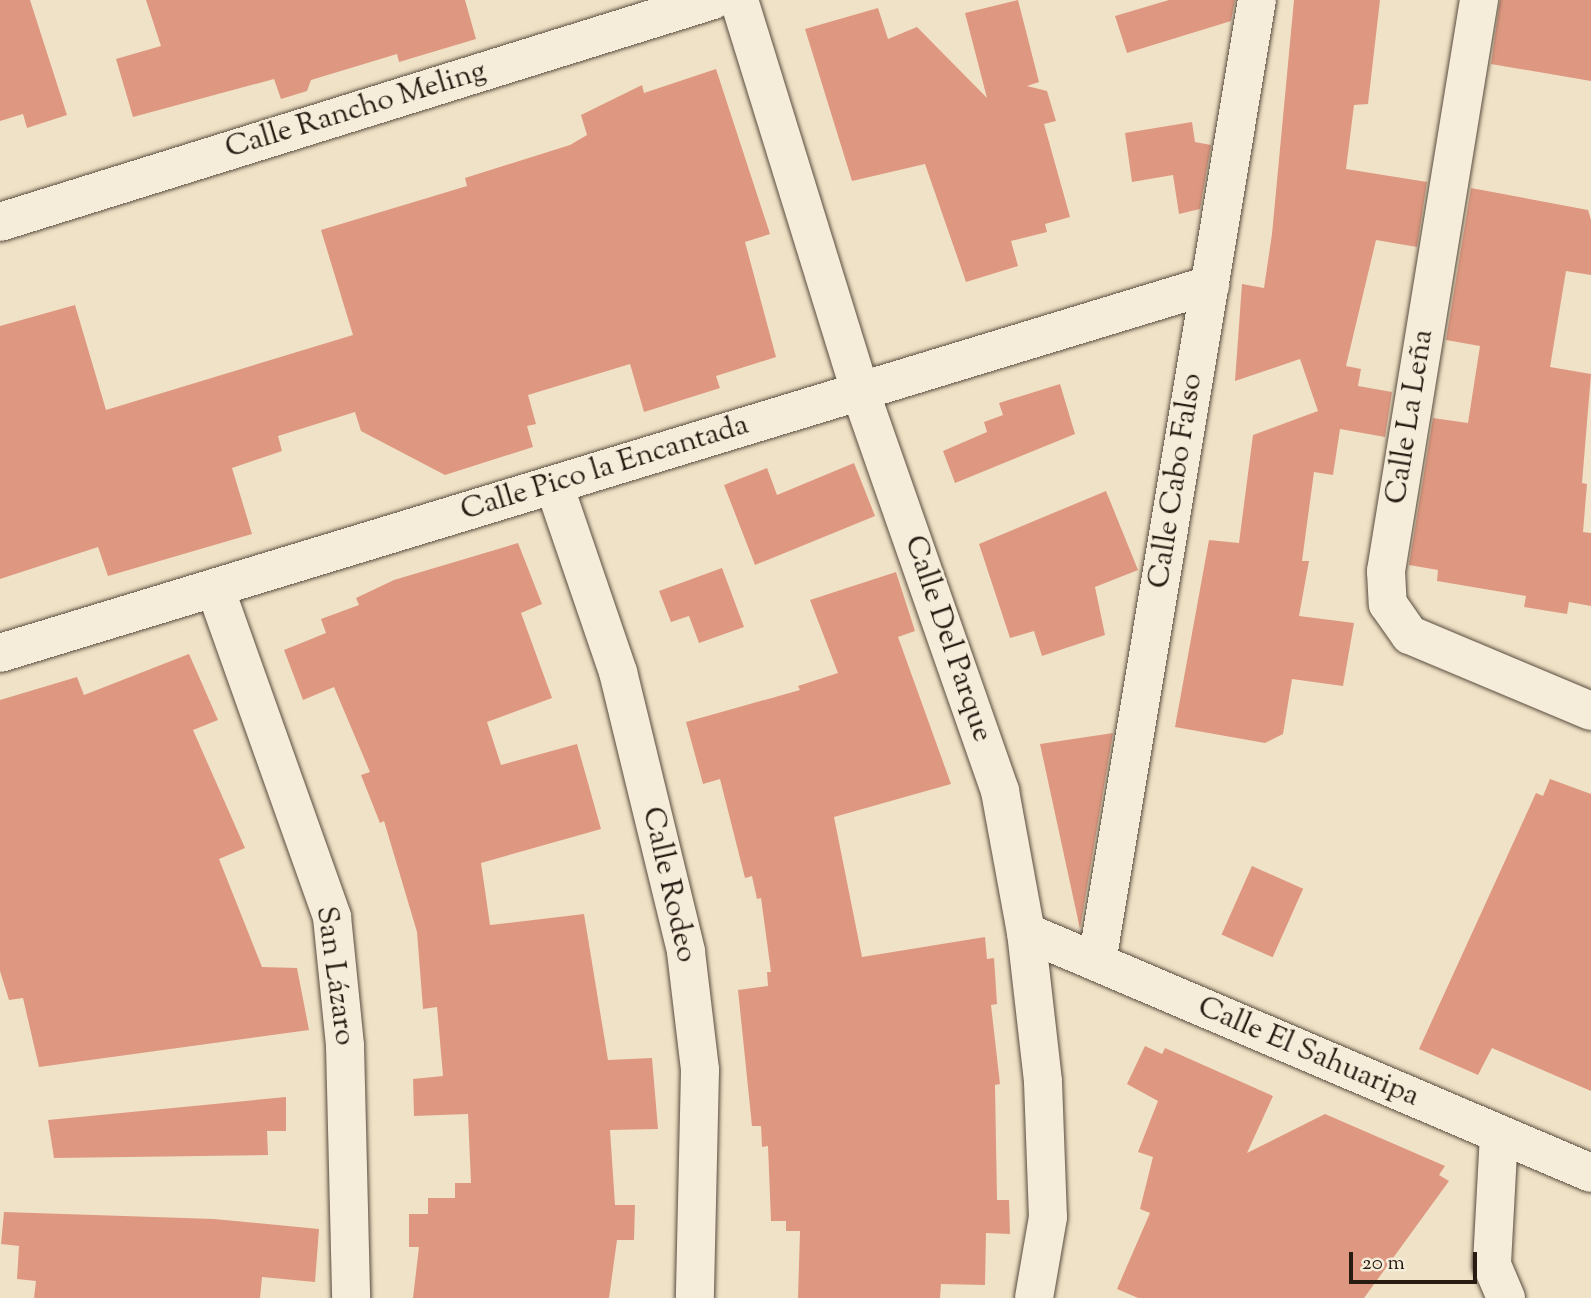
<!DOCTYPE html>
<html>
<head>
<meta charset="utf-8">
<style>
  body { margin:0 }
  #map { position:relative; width:1591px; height:1298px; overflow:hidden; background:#f0e2c6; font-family:"Sorts Mill Goudy",serif }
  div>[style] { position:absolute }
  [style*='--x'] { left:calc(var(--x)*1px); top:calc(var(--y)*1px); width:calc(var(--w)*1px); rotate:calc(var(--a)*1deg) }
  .building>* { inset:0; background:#de9881; transform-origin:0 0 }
  .roads { filter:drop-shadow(0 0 2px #5a4d3f) drop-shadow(0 0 2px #5a4d3f) }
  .minor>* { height:38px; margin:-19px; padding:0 19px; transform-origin:19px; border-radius:19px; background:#f5ecda }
  .tertiary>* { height:38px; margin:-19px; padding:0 19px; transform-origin:19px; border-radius:19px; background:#f5ecda }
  span { translate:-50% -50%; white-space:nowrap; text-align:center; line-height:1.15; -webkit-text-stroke:5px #f5ecda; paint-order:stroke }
  .street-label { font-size:30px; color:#281b12 }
  .scale { position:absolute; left:1349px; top:1252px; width:128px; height:32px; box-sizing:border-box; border:4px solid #281b12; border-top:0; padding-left:9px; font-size:21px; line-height:24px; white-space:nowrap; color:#281b12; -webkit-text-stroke:5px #f5ecda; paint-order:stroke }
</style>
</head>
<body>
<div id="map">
  <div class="building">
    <i style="clip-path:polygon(0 0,30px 0,67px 115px,27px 128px,23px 114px,0 121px)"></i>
    <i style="clip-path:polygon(146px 0,465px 0,476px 39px,399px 62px,397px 54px,311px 80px,307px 91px,281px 99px,274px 79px,133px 117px,116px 59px,161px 46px)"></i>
    <i style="clip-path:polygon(1018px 0,1039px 82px,1027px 86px,1047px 91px,1056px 121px,1044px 124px,1070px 217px,1045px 224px,1047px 232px,1011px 241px,1018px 266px,966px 282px,925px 164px,852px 181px,805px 29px,878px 8px,888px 39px,917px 27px,987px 98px,965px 13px)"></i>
    <i style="clip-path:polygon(1169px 0,1235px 0,1231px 21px,1127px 53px,1115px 16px)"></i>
    <i style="clip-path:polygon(1294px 0,1380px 0,1368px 104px,1354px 105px,1346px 169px,1427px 182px,1417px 247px,1376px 240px,1346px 366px,1361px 369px,1358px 386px,1392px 392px,1385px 437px,1340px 429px,1333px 475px,1314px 472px,1302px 561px,1309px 561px,1299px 616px,1354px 623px,1343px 686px,1292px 679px,1283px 734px,1265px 743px,1175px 727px,1209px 540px,1239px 543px,1253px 435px,1318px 411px,1300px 359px,1235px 381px,1242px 284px,1264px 288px,1272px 234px)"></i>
    <i style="clip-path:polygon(1500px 0,1591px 0,1591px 81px,1491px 64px)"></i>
    <i style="clip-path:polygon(716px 69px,770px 234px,745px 242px,776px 357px,716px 376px,720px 388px,644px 412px,630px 364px,528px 395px,536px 424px,527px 426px,533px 447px,445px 475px,361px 431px,355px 412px,278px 436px,282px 451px,232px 468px,252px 534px,108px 576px,98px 547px,0 579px,0 326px,75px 305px,106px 410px,353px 335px,321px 230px,467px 186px,465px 178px,570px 145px,587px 135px,581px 115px,642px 85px,644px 93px)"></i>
    <i style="clip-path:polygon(1192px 122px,1195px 142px,1211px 145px,1200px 209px,1179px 214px,1173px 175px,1132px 182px,1125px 133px)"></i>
    <i style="clip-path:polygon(1471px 188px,1588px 210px,1591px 220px,1591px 275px,1566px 271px,1550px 367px,1591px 374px,1582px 483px,1587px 484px,1583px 532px,1591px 533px,1591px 606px,1569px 602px,1567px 614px,1524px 607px,1526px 596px,1437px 581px,1438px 570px,1409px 565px,1433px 418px,1468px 423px,1480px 346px,1446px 340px)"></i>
    <i style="clip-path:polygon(1060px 384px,1075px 434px,955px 483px,943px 451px,987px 432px,984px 422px,1003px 415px,999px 403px)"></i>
    <i style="clip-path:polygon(854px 463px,875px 516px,755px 565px,724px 485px,767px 468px,777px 495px)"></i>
    <i style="clip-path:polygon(1106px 491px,1138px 570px,1095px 587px,1105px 635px,1042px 656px,1034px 631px,1010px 638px,979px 544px)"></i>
    <i style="clip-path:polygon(518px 543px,542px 604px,521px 613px,552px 698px,487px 722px,501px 765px,577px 744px,601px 829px,481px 863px,490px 925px,584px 914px,608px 1060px,652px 1058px,658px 1129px,610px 1130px,615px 1205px,635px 1205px,634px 1240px,617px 1240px,609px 1298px,413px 1298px,419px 1247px,409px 1247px,409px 1214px,428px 1214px,428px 1198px,455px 1198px,455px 1183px,471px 1183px,468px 1114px,414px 1116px,413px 1079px,443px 1076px,437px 1007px,423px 1009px,417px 932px,384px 821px,380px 823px,361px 775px,370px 772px,334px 687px,303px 700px,284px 650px,326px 633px,321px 619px,359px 605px,356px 598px,394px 580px)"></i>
    <i style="clip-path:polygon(722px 568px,744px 627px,699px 643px,689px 616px,671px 622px,659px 591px)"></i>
    <i style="clip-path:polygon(896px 572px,915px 631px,898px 637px,951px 784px,834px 817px,862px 957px,985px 937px,987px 959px,994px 958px,997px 1004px,991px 1005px,1000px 1084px,995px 1085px,997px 1200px,1009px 1200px,1010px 1234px,986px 1233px,985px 1285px,941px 1284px,940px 1298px,798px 1298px,800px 1231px,786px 1231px,786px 1221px,771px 1221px,768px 1146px,762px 1147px,761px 1126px,752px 1126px,738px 990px,768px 986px,767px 972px,771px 972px,761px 898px,757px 899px,752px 876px,745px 878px,720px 779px,703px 784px,686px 722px,800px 690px,798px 686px,838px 673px,810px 600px)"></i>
    <i style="clip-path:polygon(189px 654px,218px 720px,193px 730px,245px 848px,219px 859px,262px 967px,297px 968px,309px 1030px,39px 1067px,23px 998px,9px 1000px,0 971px,0 700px,77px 677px,84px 695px)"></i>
    <i style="clip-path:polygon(1113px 733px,1080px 929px,1040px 744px)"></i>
    <i style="clip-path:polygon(1550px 779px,1591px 794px,1591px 1091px,1492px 1048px,1478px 1075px,1419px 1049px,1536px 793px,1543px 796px)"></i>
    <i style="left:1252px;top:866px;width:56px;height:75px;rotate:24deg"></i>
    <i style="clip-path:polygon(1145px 1046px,1162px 1054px,1165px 1048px,1273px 1096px,1247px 1153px,1325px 1114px,1445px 1166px,1439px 1175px,1449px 1181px,1364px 1298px,1138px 1298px,1117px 1289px,1150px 1213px,1140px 1209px,1153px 1157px,1138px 1152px,1158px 1101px,1127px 1084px)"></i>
    <i style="clip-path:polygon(286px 1097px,286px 1131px,267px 1131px,268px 1155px,54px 1158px,48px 1120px)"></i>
    <i style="clip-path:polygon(4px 1212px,214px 1219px,319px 1229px,315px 1282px,262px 1277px,260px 1298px,34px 1298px,36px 1281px,17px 1279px,19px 1246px,1px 1244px)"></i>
  </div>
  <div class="roads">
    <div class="minor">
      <i style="--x:1479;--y:0;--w:579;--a:99.25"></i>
      <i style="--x:1386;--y:571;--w:33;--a:87"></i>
      <i style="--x:1388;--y:604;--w:38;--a:55"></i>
      <i style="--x:1410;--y:635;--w:196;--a:22.8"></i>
      <i style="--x:0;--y:222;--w:747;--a:-17.29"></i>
      <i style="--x:554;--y:485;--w:198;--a:71.1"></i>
      <i style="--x:618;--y:672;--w:288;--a:76.3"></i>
      <i style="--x:686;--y:952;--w:119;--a:83.2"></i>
      <i style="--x:700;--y:1070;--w:228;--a:91.3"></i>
      <i style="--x:215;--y:588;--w:349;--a:70.4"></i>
      <i style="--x:332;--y:917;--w:130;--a:84.2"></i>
      <i style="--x:345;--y:1046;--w:252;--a:88.6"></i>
      <i style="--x:0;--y:653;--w:1265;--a:-16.92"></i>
      <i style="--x:1026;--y:932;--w:151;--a:83.5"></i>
      <i style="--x:1043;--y:1082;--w:135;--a:87.9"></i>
      <i style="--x:1048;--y:1217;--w:82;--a:99.8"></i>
      <i style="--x:1097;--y:962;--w:975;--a:-80.56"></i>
      <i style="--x:1499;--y:1134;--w:131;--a:93.1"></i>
      <i style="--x:1492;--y:1265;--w:36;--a:67"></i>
    </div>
    <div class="tertiary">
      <i style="--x:739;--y:0;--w:409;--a:72.8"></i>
      <i style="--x:860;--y:391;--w:424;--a:70.7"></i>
      <i style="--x:1000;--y:791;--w:143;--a:79.6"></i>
      <i style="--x:1026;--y:932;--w:614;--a:23.1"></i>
    </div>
  </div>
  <div class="street-label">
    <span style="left:356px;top:111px;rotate:-17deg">Calle Rancho Meling</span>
    <span style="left:1411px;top:417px;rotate:-81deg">Calle La Leña</span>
    <span style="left:605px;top:469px;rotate:-17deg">Calle Pico la Encantada</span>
    <span style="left:1177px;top:481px;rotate:-81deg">Calle Cabo Falso</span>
    <span style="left:947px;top:639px;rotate:71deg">Calle Del Parque</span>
    <span style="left:668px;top:885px;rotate:77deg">Calle Rodeo</span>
    <span style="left:334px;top:976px;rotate:82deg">San Lázaro</span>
    <span style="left:1308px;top:1053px;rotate:23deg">Calle El Sahuaripa</span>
  </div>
  <div class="scale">20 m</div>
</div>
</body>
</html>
